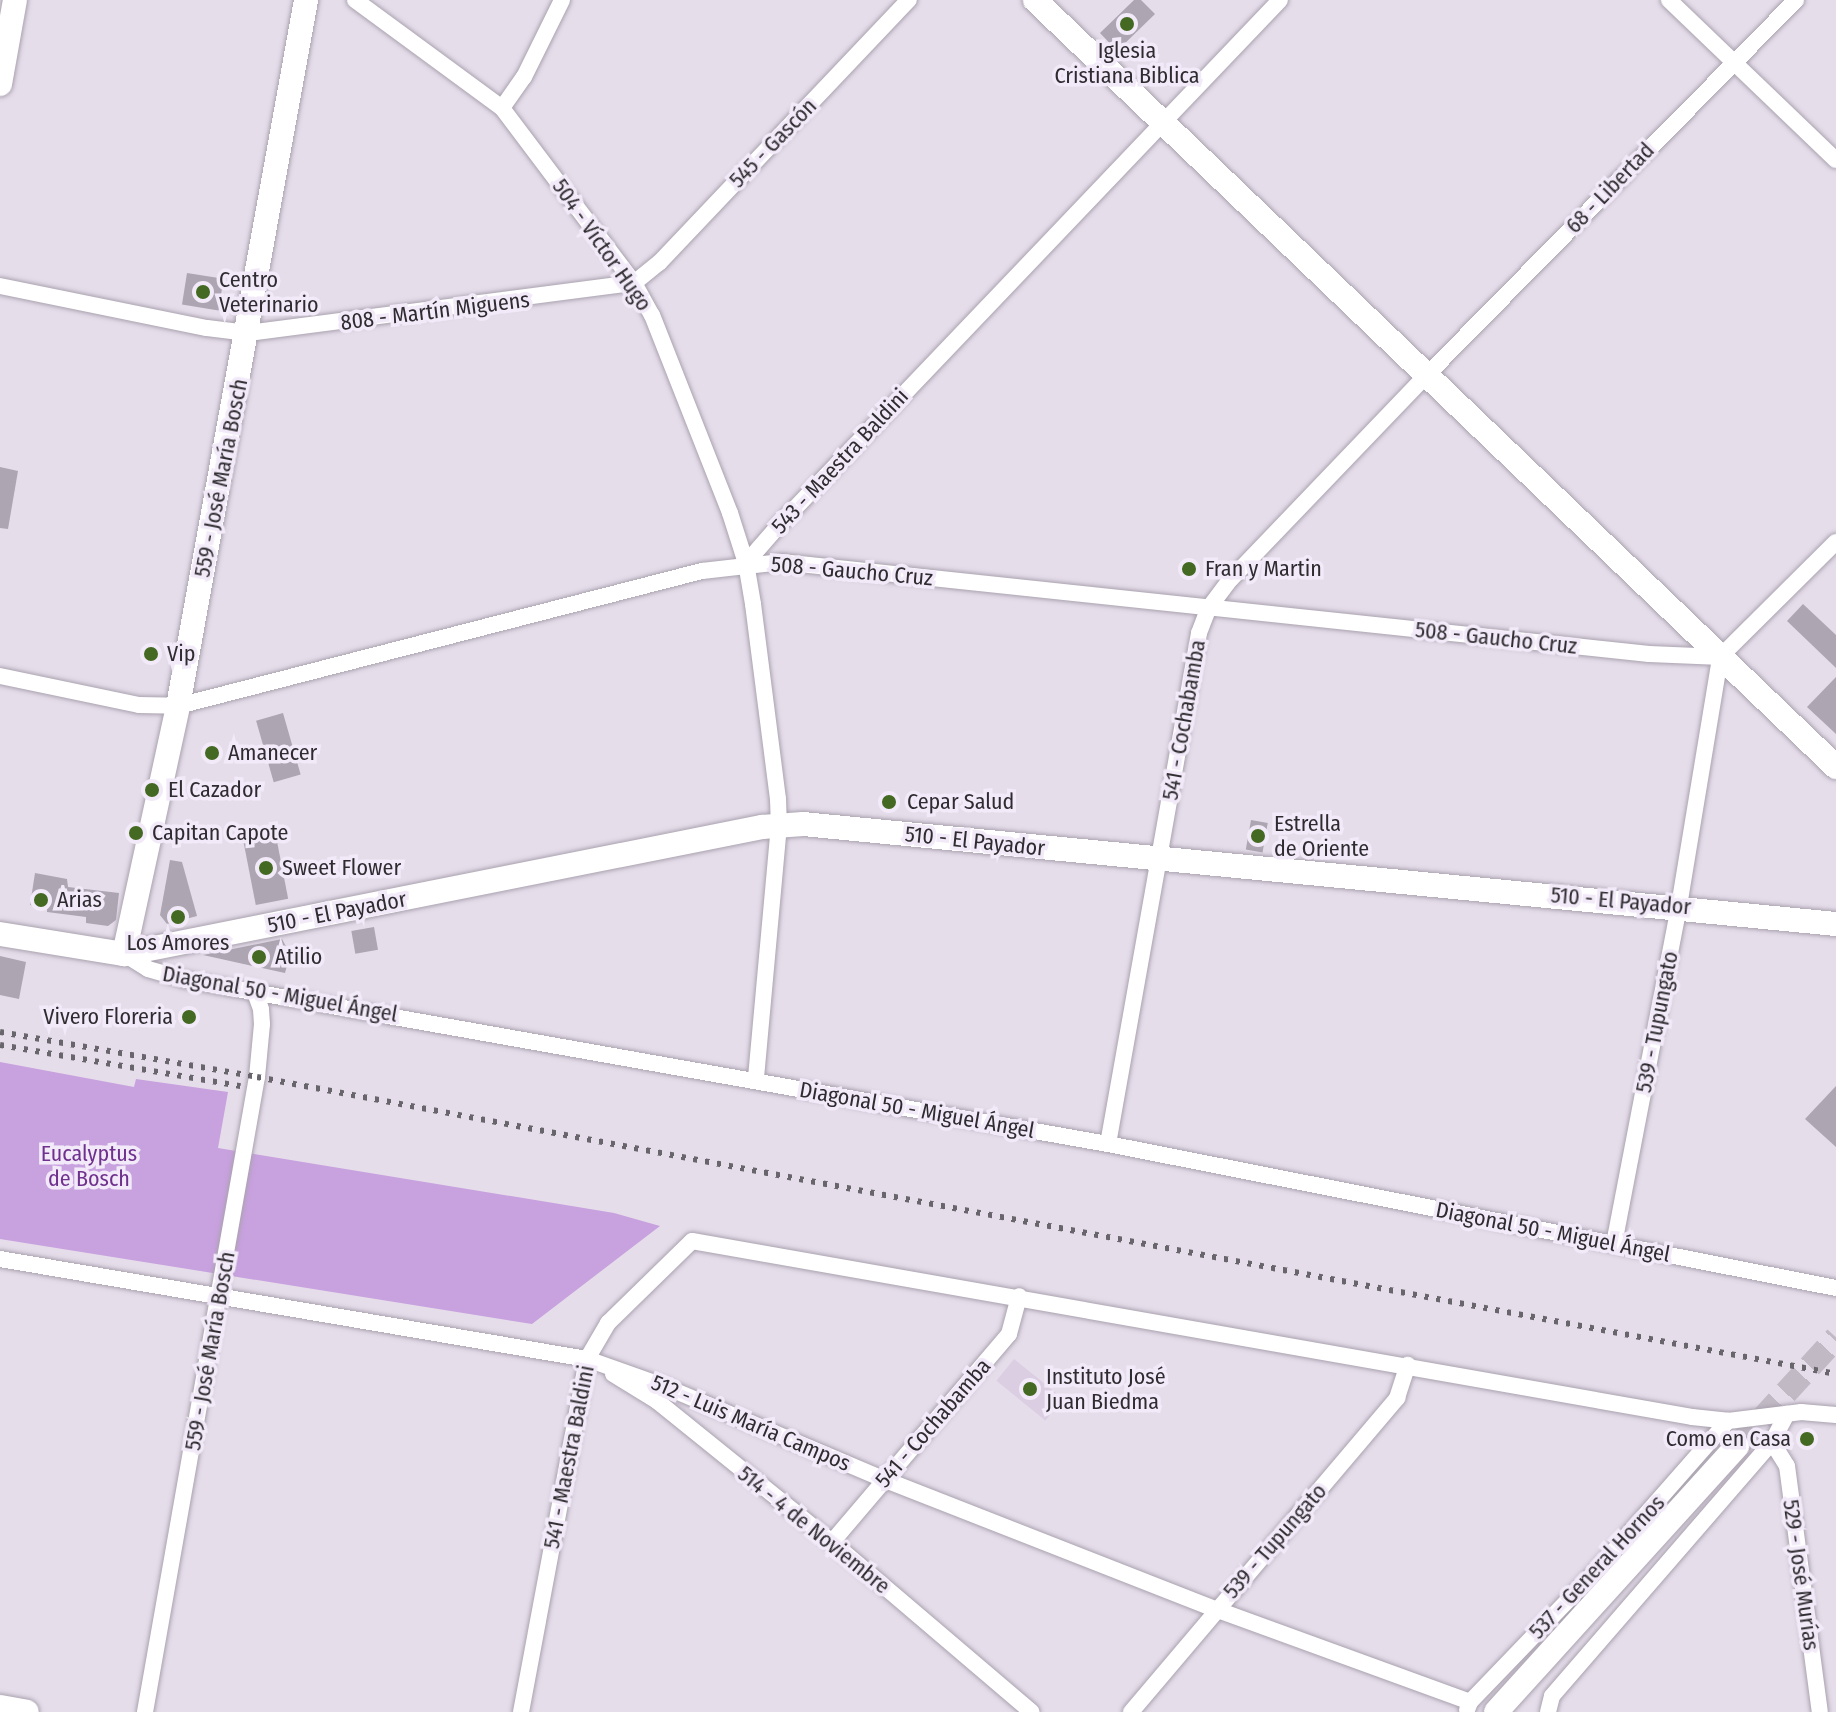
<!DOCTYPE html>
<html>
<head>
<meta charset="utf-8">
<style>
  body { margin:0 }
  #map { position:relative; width:1836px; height:1712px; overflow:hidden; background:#e5ddea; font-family:"Fira Sans Condensed",sans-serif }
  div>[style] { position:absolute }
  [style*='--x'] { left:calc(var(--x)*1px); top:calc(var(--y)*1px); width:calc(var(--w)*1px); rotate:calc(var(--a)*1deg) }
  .built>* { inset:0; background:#dbcee3; transform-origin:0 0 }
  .green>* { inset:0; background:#c8a1df }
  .building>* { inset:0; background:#ada5b2; transform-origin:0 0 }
  .secondary-tunnel>* { height:24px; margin-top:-12px; transform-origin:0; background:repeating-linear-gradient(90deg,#c1bac5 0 24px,transparent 0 36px) }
  .roads { filter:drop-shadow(0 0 2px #aaa2af) drop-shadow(0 0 2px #aaa2af) }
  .street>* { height:16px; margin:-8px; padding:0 8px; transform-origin:8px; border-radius:8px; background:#fff }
  .secondary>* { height:24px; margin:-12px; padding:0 12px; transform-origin:12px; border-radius:12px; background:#fff }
  .rail>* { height:6px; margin-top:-3px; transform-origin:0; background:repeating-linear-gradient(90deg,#69656c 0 4px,transparent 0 12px) }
  .dots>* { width:22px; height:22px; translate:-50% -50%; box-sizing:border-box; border:4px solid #f2eaf8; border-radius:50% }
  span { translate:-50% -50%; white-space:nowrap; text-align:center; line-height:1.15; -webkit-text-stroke:7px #f2eaf8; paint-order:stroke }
  .poi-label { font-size:22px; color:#2f2c31 }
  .left { translate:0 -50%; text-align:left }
  .right { translate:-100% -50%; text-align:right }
  .street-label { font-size:22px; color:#2f2c31 }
  .park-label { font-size:22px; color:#6f318e }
</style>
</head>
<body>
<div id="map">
  <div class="built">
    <i style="left:1014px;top:1359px;width:63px;height:28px;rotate:39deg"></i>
  </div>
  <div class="green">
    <i style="clip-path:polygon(0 1062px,134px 1087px,136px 1079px,228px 1092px,218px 1148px,614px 1213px,660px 1226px,532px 1324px,0 1239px)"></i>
  </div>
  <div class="building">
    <i style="clip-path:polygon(1134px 0,1141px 0,1155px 14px,1117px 51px,1100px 33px)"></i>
    <i style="left:187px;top:273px;width:37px;height:32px;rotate:9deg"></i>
    <i style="clip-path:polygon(0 467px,18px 471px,8px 529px,0 528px)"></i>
    <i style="clip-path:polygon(1803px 604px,1836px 635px,1836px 668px,1787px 621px)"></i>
    <i style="clip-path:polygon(1836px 677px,1836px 734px,1807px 707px)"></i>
    <i style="left:283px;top:713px;width:64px;height:28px;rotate:74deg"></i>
    <i style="left:1251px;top:820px;width:17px;height:30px;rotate:10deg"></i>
    <i style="left:275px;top:831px;width:69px;height:33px;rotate:79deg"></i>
    <i style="clip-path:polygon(170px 860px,182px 862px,197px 916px,167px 924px,160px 915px)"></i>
    <i style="clip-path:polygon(35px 873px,67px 879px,68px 887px,119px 893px,116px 920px,108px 926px,86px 923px,86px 917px,47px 912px,47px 908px,30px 905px)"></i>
    <i style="left:374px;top:927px;width:23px;height:23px;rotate:80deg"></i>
    <i style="clip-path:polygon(282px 939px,290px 954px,285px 973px,203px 955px)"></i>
    <i style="clip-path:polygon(0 956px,26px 962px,19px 999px,0 995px)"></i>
    <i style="clip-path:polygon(1836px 1086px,1836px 1147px,1805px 1119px)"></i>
  </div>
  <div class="secondary-tunnel">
    <i style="--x:1737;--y:1446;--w:147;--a:-47.5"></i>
  </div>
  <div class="roads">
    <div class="street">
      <i style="--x:355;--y:0;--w:182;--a:36.3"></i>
      <i style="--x:502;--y:108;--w:219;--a:53"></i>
      <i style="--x:634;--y:283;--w:37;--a:61"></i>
      <i style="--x:652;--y:315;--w:213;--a:68.5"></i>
      <i style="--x:730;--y:513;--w:52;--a:72.3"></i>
      <i style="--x:746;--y:563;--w:42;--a:80.3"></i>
      <i style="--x:753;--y:604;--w:197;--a:82.7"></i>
      <i style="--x:778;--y:799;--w:26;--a:88"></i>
      <i style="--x:779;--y:825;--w:256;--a:95.2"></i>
      <i style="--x:1669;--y:0;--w:231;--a:43.8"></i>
      <i style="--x:502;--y:108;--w:38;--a:-55"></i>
      <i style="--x:524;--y:77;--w:86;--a:-63.7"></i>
      <i style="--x:0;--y:286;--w:211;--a:11.5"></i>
      <i style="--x:207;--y:328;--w:41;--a:7"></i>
      <i style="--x:248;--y:333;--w:389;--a:-7.4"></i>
      <i style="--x:634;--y:283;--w:32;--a:-39"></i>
      <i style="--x:659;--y:263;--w:363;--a:-46.5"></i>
      <i style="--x:746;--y:563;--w:52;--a:-48.9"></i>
      <i style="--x:780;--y:524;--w:724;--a:-46.34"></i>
      <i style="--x:1720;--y:657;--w:163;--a:-44.8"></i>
      <i style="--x:0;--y:676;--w:142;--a:11.8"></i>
      <i style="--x:139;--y:705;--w:39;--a:1"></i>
      <i style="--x:178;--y:706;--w:541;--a:-14.45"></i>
      <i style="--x:702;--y:571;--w:80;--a:-6.5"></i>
      <i style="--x:781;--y:562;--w:873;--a:6.05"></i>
      <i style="--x:1649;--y:654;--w:71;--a:2.4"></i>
      <i style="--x:124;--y:954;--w:28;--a:32"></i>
      <i style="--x:148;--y:969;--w:40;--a:16"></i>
      <i style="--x:186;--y:980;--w:936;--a:10.09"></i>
      <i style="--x:1108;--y:1144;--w:742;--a:11.19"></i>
      <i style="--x:1108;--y:1144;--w:519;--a:-79.9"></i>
      <i style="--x:1199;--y:633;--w:26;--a:-69"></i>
      <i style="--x:1208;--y:609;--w:38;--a:-53"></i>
      <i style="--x:1231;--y:579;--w:280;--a:-46.2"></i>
      <i style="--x:1425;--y:377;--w:529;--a:-45.46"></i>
      <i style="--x:1614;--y:1244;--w:344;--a:-79.1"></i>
      <i style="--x:1679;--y:906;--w:252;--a:-80.6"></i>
      <i style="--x:0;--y:1259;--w:595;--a:9.67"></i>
      <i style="--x:587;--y:1359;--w:84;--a:19.5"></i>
      <i style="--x:666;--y:1387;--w:236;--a:23"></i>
      <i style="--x:883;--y:1479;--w:357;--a:21.4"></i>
      <i style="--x:1215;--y:1609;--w:271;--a:20"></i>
      <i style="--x:613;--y:1374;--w:52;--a:31.5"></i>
      <i style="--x:657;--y:1401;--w:225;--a:38.9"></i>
      <i style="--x:832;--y:1542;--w:262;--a:40.4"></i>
      <i style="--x:1772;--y:1442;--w:28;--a:58"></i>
      <i style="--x:1787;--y:1466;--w:248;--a:82.4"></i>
      <i style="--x:832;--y:1542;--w:273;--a:-49.6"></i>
      <i style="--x:1009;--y:1334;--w:39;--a:-75"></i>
      <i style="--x:1467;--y:1710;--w:9;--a:-69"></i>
      <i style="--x:1470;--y:1702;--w:182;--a:-46.1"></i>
      <i style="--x:1596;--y:1571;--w:200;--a:-48.7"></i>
      <i style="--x:145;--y:1712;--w:645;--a:-80"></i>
      <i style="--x:257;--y:1077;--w:53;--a:-84.6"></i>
      <i style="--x:262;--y:1024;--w:15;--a:-94"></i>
      <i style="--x:261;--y:1009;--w:20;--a:-110"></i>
      <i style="--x:521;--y:1712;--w:359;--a:-79.4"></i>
      <i style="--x:587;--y:1359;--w:42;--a:-59.7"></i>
      <i style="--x:608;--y:1323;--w:117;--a:-44.3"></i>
      <i style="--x:692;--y:1241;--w:1015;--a:9.98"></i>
      <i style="--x:1692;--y:1417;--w:36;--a:6"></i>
      <i style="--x:1728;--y:1421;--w:74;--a:-7"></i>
      <i style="--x:1801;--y:1412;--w:35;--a:5"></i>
      <i style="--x:1131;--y:1712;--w:412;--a:-49.7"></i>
      <i style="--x:1397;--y:1398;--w:35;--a:-72"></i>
      <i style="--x:1548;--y:1712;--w:16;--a:-76"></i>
      <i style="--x:1552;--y:1696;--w:336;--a:-49.1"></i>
      <i style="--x:1772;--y:1442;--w:32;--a:-62"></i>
    </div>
    <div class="secondary">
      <i style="--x:1035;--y:0;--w:1109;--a:43.76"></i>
      <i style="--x:0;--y:84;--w:85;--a:-79.9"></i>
      <i style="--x:0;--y:934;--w:126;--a:9.2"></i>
      <i style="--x:124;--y:954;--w:651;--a:-11.26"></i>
      <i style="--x:762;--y:827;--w:41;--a:-4.2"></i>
      <i style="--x:803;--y:824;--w:1038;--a:5.53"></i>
      <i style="--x:124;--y:954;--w:254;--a:-77.7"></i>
      <i style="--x:178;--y:706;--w:718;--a:-79.72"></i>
      <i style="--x:0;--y:1707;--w:27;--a:10"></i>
      <i style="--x:1496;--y:1712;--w:359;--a:-47.8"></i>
    </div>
  </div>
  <div class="rail">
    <i style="--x:0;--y:1032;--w:261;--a:9.9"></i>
    <i style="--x:257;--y:1077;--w:1607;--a:10.65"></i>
    <i style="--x:0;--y:1045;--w:244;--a:9.7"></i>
  </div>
  <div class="dots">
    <i style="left:1127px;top:24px;background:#446922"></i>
    <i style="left:203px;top:292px;background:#446922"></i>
    <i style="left:1189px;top:569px;background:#446922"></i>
    <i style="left:151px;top:654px;background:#446922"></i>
    <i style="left:212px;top:753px;background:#446922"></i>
    <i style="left:152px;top:790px;background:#446922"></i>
    <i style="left:889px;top:802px;background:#446922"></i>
    <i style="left:136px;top:833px;background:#446922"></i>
    <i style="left:1258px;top:836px;background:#446922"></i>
    <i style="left:266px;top:868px;background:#446922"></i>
    <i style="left:41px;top:900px;background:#446922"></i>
    <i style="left:178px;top:917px;background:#446922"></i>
    <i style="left:259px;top:957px;background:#446922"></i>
    <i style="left:189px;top:1017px;background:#446922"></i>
    <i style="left:1030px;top:1389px;background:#446922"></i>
    <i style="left:1807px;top:1439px;background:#446922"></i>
  </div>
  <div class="poi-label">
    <span style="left:1127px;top:63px">Iglesia<br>Cristiana Biblica</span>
    <span class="left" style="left:219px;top:292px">Centro<br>Veterinario</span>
    <span class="left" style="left:1205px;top:569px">Fran y Martin</span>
    <span class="left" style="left:167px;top:654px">Vip</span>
    <span class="left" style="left:228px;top:753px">Amanecer</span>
    <span class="left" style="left:168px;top:790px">El Cazador</span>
    <span class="left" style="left:907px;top:802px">Cepar Salud</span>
    <span class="left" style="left:1274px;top:836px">Estrella<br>de Oriente</span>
    <span class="left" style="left:152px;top:833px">Capitan Capote</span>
    <span class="left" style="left:282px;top:868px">Sweet Flower</span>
    <span class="left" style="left:57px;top:900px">Arias</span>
    <span style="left:178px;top:943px">Los Amores</span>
    <span class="left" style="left:275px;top:957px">Atilio</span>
    <span class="right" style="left:173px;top:1017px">Vivero Floreria</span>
    <span class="left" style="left:1046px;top:1389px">Instituto José<br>Juan Biedma</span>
    <span class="right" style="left:1791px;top:1439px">Como en Casa</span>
  </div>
  <div class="street-label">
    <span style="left:773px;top:143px;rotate:-46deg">545 - Gascón</span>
    <span style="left:1610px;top:188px;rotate:-46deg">68 - Libertad</span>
    <span style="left:602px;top:245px;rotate:55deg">504 - Víctor Hugo</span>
    <span style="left:435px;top:311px;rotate:-7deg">808 - Martín Miguens</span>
    <span style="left:840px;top:461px;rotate:-47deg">543 - Maestra Baldini</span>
    <span style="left:221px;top:478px;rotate:-79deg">559 - José María Bosch</span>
    <span style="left:852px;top:571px;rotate:5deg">508 - Gaucho Cruz</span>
    <span style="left:1496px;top:638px;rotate:6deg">508 - Gaucho Cruz</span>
    <span style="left:1184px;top:720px;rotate:-80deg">541 - Cochabamba</span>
    <span style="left:975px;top:841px;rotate:6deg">510 - El Payador</span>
    <span style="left:1621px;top:901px;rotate:5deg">510 - El Payador</span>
    <span style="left:337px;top:912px;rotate:-11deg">510 - El Payador</span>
    <span style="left:280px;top:994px;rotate:10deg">Diagonal 50 - Miguel Ángel</span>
    <span style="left:1657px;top:1022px;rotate:-79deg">539 - Tupungato</span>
    <span style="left:917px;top:1110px;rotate:10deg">Diagonal 50 - Miguel Ángel</span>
    <span style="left:1553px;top:1232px;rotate:11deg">Diagonal 50 - Miguel Ángel</span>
    <span style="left:210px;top:1351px;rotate:-80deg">559 - José María Bosch</span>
    <span style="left:751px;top:1423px;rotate:23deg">512 - Luis María Campos</span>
    <span style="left:933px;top:1423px;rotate:-49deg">541 - Cochabamba</span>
    <span style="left:569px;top:1457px;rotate:-79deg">541 - Maestra Baldini</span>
    <span style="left:814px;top:1530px;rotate:39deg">514 - 4 de Noviembre</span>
    <span style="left:1275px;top:1541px;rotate:-49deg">539 - Tupungato</span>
    <span style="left:1597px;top:1567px;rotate:-47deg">537 - General Hornos</span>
    <span style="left:1801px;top:1575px;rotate:82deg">529 - José Murías</span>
  </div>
  <div class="park-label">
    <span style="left:89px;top:1166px">Eucalyptus<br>de Bosch</span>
  </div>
</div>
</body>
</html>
